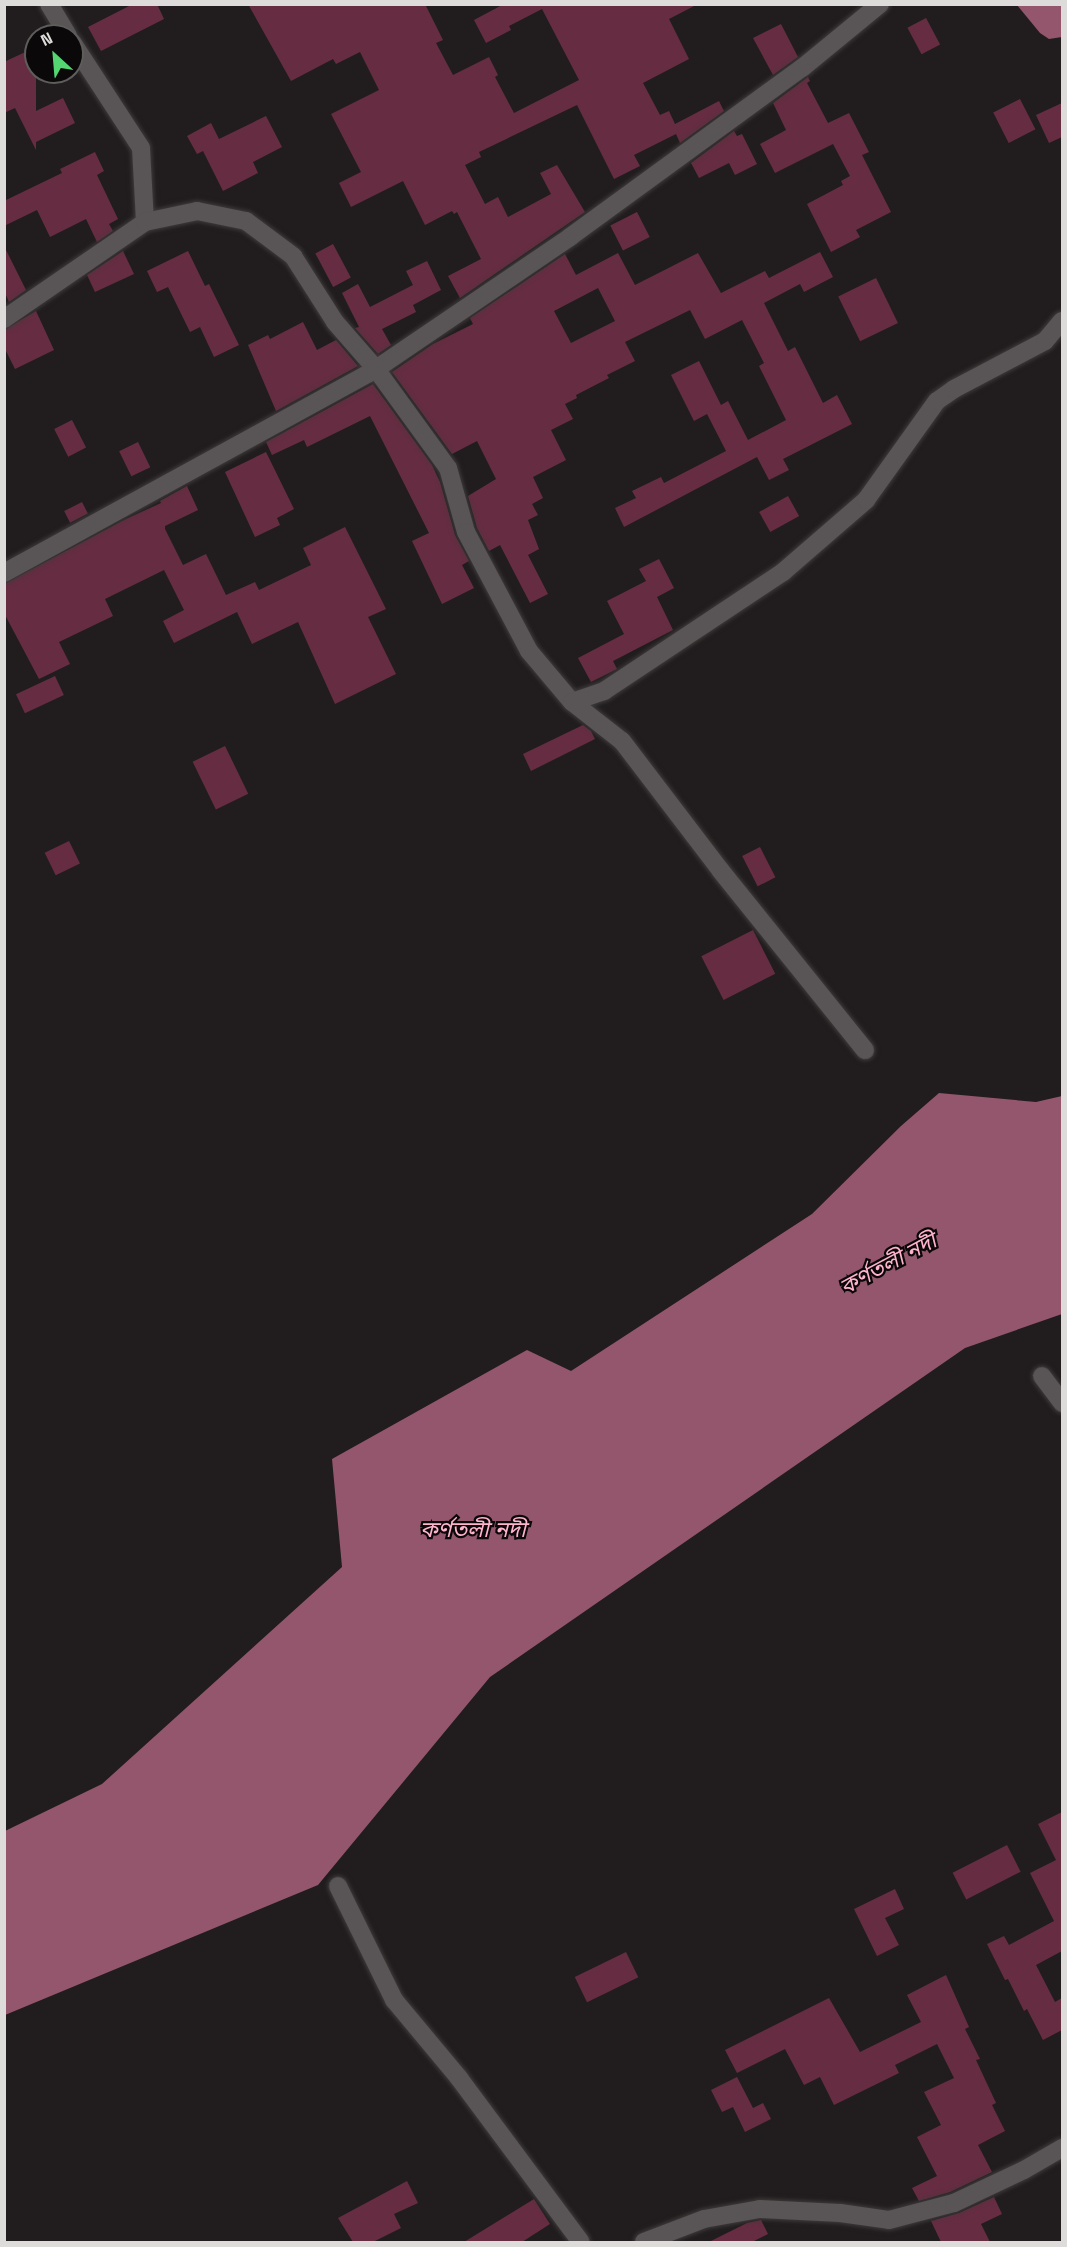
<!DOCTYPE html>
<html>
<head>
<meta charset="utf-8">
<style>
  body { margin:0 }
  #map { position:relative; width:1067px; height:2247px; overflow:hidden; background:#211d1e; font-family:"Space Grotesk","Noto Sans Bengali",sans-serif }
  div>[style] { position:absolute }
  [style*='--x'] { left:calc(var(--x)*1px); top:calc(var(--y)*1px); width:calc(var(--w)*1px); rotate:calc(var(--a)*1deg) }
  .water>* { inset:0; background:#94566c }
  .building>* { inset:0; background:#662d42; transform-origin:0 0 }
  .roads { filter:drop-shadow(0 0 2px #3e3a3b) drop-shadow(0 0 2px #3e3a3b) }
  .street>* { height:18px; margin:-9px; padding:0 9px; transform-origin:9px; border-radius:9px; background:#595455 }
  span { translate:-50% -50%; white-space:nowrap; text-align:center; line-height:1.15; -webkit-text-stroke:4.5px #0a0808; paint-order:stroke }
  .water-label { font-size:22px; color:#ffb3cc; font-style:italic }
  .frame { position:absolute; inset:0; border:6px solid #dedbdb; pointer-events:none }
  .north { position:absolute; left:24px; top:24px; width:60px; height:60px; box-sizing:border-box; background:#0a0808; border:2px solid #5f5c5c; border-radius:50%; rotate:334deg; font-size:16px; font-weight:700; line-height:24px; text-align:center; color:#dedbdb }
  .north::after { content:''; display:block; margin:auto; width:21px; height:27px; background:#54d672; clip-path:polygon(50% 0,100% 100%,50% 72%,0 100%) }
</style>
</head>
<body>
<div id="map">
  <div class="water">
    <i style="clip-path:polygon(1017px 5px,1062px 5px,1062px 37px,1049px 39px,1040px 33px)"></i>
    <i style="clip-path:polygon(939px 1093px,1036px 1102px,1062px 1096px,1062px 1314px,965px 1348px,490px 1677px,318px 1885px,5px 2015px,5px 1831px,102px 1784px,342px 1567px,332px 1459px,527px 1350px,571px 1371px,812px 1214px,901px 1126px)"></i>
  </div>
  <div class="building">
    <i style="clip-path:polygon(133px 4px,157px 4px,164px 19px,101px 51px,88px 27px)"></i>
    <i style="clip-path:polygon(248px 4px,425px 4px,443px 40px,436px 43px,453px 75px,489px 57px,498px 75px,495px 77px,514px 113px,579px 80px,542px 9px,509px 26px,511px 30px,486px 43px,474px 20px,504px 4px,698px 4px,669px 19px,689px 59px,643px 83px,660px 115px,669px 111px,675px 124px,719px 101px,724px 111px,680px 143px,676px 134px,634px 155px,640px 166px,614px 179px,577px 105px,479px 152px,481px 157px,465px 165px,485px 204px,498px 197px,508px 217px,551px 194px,540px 173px,557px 165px,585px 212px,460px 298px,448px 276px,481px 259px,457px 212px,454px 214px,452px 211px,425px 225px,403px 181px,351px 207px,339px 183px,361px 172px,331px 114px,379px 90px,360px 52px,336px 64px,333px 59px,291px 81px)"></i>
    <i style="left:926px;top:18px;width:30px;height:21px;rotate:62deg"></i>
    <i style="clip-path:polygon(781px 24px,798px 57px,773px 75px,753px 38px)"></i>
    <i style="clip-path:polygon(36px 47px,36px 111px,63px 98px,75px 123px,36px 142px,36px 150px,15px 108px,4px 113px,4px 62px)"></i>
    <i style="clip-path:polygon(808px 77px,810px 81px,807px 83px,828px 123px,849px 113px,869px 152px,862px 155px,891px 212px,856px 230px,860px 237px,831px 252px,807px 204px,843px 185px,841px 181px,850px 176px,833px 144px,775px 173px,760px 144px,786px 130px,773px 103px)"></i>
    <i style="left:1020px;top:99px;width:34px;height:30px;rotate:63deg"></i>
    <i style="clip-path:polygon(1062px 103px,1062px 137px,1049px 143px,1036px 115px)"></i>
    <i style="clip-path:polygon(266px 116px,282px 147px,253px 162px,258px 173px,223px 191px,203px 151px,197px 154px,187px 136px,211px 123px,219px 139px)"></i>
    <i style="clip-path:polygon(734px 131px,737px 136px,742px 134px,757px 164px,735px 175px,729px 163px,699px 178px,691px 163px)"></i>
    <i style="clip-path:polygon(95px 152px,104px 171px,97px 175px,118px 219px,109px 224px,113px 231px,97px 242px,86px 219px,50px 237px,37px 210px,4px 226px,4px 201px,62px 173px,60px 169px)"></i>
    <i style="left:637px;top:212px;width:28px;height:30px;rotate:63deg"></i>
    <i style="left:333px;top:244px;width:38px;height:20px;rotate:62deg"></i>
    <i style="clip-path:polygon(4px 246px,26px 290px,9px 302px,4px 291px)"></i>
    <i style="clip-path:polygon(123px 251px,134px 274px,95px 292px,87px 275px)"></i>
    <i style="clip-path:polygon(188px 251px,205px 286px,209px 284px,239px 345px,214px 357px,200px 327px,190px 332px,168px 287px,157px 292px,147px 271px)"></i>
    <i style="clip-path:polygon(evenodd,820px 252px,833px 277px,804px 292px,800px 284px,764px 303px,788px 351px,795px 347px,823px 403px,837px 395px,852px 424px,783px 459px,789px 470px,769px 480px,757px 457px,624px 527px,615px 508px,636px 498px,632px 491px,661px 477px,664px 483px,726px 451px,707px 414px,694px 421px,671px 375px,699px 361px,721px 405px,728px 401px,748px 440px,786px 420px,759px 366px,764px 363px,742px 320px,705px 339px,690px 310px,625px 342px,635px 361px,607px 375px,609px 378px,576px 395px,577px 398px,565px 404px,573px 419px,551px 430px,566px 460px,533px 477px,543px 498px,532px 504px,538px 515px,528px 520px,539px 549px,528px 555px,548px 594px,530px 603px,500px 545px,489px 551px,477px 528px,468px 496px,496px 479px,477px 441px,452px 454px,392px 372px,433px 344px,473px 324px,470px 318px,565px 254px,576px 275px,618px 253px,635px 285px,698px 253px,721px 293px,765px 271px,769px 278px,820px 252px,598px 288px,615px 321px,571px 343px,554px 311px,598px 288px)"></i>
    <i style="clip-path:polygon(427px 261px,441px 290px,413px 305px,416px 312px,382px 329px,391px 345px,378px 354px,355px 328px,359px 327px,342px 293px,358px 284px,370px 307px,413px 285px,406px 271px)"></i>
    <i style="left:876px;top:278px;width:50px;height:42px;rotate:64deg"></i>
    <i style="clip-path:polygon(36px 311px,54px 350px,15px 369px,4px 347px,4px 330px)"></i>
    <i style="clip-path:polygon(303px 322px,317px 350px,336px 340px,358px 366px,276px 411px,248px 345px,268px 335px,270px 339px)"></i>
    <i style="clip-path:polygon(373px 384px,432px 465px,440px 482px,455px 535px,469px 561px,462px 565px,474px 588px,442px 604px,412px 541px,429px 533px,370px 416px,307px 447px,304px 440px,272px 455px,266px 442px)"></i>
    <i style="left:72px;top:420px;width:31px;height:20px;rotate:63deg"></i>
    <i style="left:138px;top:442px;width:28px;height:21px;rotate:64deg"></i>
    <i style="clip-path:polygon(266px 452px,294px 509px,277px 518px,280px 525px,255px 537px,225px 472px)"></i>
    <i style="clip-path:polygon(187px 486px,198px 510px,165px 526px,165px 529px,183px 565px,206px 554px,226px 595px,255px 582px,259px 590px,311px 565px,303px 548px,345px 527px,386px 609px,368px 617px,396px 674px,335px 704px,298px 622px,252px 644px,237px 612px,174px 643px,163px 621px,184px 610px,164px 570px,105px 599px,113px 616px,59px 642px,70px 664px,39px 679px,4px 613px,4px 584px,124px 520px,161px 503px,160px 501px)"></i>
    <i style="left:788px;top:496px;width:23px;height:33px;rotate:61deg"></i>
    <i style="left:82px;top:502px;width:13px;height:20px;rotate:63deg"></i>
    <i style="clip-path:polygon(659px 559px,674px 588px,657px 597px,673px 630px,613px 661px,617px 669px,591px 682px,578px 658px,624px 634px,607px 601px,646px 581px,639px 569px)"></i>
    <i style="left:55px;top:676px;width:21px;height:43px;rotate:65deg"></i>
    <i style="clip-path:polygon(583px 725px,591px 731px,595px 739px,531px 771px,523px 754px)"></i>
    <i style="left:225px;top:746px;width:53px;height:36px;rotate:64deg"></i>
    <i style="left:69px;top:841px;width:25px;height:27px;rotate:64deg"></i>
    <i style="left:760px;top:847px;width:34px;height:20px;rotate:63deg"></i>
    <i style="left:753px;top:930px;width:49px;height:58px;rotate:63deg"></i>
    <i style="clip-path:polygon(1062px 1812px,1062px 1951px,1036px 1965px,1055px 2002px,1062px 1998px,1062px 2030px,1043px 2040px,1027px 2009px,1024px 2011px,1008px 1979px,1005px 1980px,987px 1944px,1004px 1936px,1009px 1945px,1054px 1921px,1030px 1873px,1056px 1860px,1038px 1824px)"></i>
    <i style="left:1007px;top:1845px;width:30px;height:61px;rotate:63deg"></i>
    <i style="clip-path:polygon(895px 1889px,904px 1909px,885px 1918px,899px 1945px,877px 1956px,854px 1909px)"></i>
    <i style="left:626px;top:1952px;width:28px;height:57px;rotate:64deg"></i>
    <i style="clip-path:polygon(946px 1975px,969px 2027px,965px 2029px,980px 2059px,976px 2060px,996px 2103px,992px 2105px,1005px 2131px,978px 2145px,992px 2172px,950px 2192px,919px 2201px,912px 2188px,937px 2176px,917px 2137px,941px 2125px,924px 2092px,954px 2078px,937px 2044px,895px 2065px,899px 2073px,834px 2105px,820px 2077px,804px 2085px,785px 2049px,737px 2073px,725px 2050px,829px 1998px,860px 2052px,921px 2022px,907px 1995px)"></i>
    <i style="clip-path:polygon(737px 2077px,753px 2108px,763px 2103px,771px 2119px,745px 2132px,733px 2107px,722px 2112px,711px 2090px)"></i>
    <i style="clip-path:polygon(407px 2181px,418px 2203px,394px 2214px,401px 2228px,373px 2242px,353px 2242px,338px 2218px)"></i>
    <i style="clip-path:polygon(994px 2197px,1002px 2214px,981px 2224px,990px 2242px,941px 2242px,931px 2221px,959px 2213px)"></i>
    <i style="clip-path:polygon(534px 2199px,550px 2224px,522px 2242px,464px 2242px)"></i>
    <i style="clip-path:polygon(761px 2220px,768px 2234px,752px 2242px,709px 2242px,747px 2223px)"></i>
  </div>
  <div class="roads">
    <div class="street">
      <i style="--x:49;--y:4;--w:37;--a:59"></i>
      <i style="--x:72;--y:42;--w:126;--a:56.9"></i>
      <i style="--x:141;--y:148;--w:74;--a:86.9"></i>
      <i style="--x:4;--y:319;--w:171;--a:-34.5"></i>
      <i style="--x:145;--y:222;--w:53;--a:-11.9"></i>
      <i style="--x:197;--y:211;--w:50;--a:11.5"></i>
      <i style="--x:246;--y:221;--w:59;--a:36.7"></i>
      <i style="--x:293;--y:256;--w:78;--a:57.5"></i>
      <i style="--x:335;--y:322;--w:62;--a:48.9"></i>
      <i style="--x:376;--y:369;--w:122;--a:54"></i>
      <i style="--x:448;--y:468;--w:66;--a:74.3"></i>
      <i style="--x:466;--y:532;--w:135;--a:62.1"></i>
      <i style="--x:529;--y:651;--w:67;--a:49.9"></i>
      <i style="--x:572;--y:702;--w:63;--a:38"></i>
      <i style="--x:622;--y:741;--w:163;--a:52.7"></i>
      <i style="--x:721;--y:871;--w:230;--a:51.2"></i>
      <i style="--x:4;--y:573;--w:424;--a:-28.7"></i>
      <i style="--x:376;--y:369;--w:235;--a:-34.2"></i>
      <i style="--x:570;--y:237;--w:287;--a:-36.1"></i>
      <i style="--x:802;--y:68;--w:101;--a:-39.4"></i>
      <i style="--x:572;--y:702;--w:34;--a:-19"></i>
      <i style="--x:604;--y:691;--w:215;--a:-33.6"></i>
      <i style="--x:783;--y:572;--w:110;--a:-40.9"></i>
      <i style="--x:866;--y:500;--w:122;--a:-54.4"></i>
      <i style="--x:937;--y:401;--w:21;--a:-35"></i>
      <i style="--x:954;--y:389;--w:103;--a:-27.8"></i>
      <i style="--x:1045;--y:341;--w:26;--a:-50"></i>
      <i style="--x:1042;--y:1376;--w:34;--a:53"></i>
      <i style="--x:338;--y:1886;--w:127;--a:63.8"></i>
      <i style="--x:394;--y:2000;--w:102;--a:50.2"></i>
      <i style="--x:459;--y:2078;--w:204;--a:53.4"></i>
      <i style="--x:644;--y:2242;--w:64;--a:-21"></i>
      <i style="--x:704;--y:2219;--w:57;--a:-10.1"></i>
      <i style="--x:760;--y:2209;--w:80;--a:2.9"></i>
      <i style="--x:840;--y:2213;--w:49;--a:8.1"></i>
      <i style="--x:889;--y:2220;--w:67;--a:-14.7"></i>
      <i style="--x:954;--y:2203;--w:77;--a:-25.2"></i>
      <i style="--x:1024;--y:2170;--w:44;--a:-30.1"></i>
    </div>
  </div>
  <div class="water-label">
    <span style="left:888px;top:1264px;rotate:-28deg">কর্ণতলী নদী</span>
    <span style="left:473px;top:1530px">কর্ণতলী নদী</span>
  </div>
  <div class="frame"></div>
  <div class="north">N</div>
</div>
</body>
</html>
